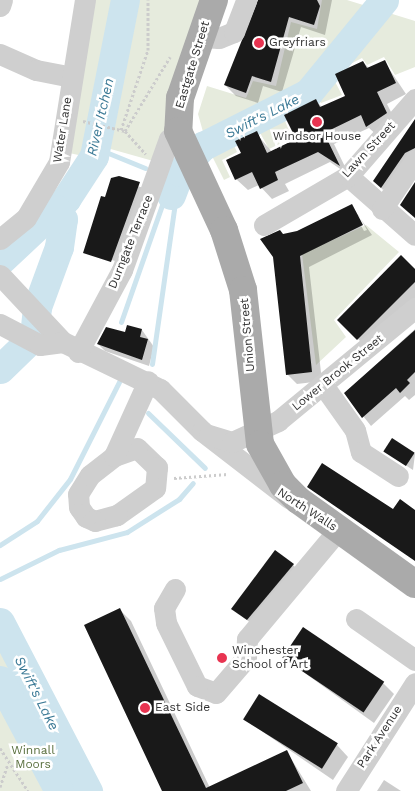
<!DOCTYPE html>
<html>
<head>
<meta charset="utf-8">
<style>
  body { margin:0 }
  #map { position:relative; width:415px; height:791px; overflow:hidden; background:#fff; font-family:"Work Sans",sans-serif }
  div>[style] { position:absolute }
  [style*='--x'] { left:calc(var(--x)*1px); top:calc(var(--y)*1px); width:calc(var(--w)*1px); rotate:calc(var(--a)*1deg) }
  .green>* { inset:0; background:#e6ebdd }
  .shadow>* { inset:0; background:#0003; transform-origin:0 0 }
  .stream>* { height:5px; margin:-2.5px; padding:0 2.5px; transform-origin:2.5px; border-radius:2.5px; background:#cde4ee }
  .river>* { height:29px; margin:-14.5px; padding:0 14.5px; transform-origin:14.5px; border-radius:14.5px; background:#cde4ee }
  .building>* { inset:0; background:#191919; transform-origin:0 0 }
  .path>* { height:3px; margin-top:-1.5px; transform-origin:0; background:repeating-linear-gradient(90deg,#ccc 0 2.5px,transparent 0 5px) }
  .minor>* { height:21px; margin:-10.5px; padding:0 10.5px; transform-origin:10.5px; border-radius:10.5px; background:#cfcfcf }
  .major>* { height:28px; margin:-14px; padding:0 14px; transform-origin:14px; border-radius:14px; background:#aaa }
  .dots>* { width:14px; height:14px; translate:-50% -50%; box-sizing:border-box; border:2px solid #fff; border-radius:50% }
  span { translate:-50% -50%; white-space:nowrap; text-align:center; line-height:1.15; -webkit-text-stroke:5px #fff; paint-order:stroke }
  .poi-label { font-size:12px; color:#323232 }
  .left { translate:0 -50%; text-align:left }
  .street-label { font-size:12px; color:#323232 }
  .park-label { font-size:12px; color:#596f3d }
  .water-label { font-size:14px; color:#3d7b97; font-style:italic }
</style>
</head>
<body>
<div id="map">
  <div class="green">
    <i style="clip-path:polygon(93px 0,116px 0,88px 157px,69px 153px)"></i>
    <i style="clip-path:polygon(139px 0,204px 0,169px 139px,171px 166px,100px 146px)"></i>
    <i style="clip-path:polygon(322px 0,347px 0,415px 21px,415px 67px,395px 75px,384px 57px,367px 65px,362px 58px,331px 74px,342px 95px,321px 103px,317px 97px,283px 116px,292px 138px,269px 149px,259px 131px,232px 141px,237px 152px,222px 160px,230px 177px,224px 180px,207px 146px,198px 114px,207px 86px,246px 98px,253px 81px,276px 86px,291px 22px,317px 29px)"></i>
    <i style="clip-path:polygon(366px 225px,399px 252px,334px 320px,346px 337px,316px 365px,302px 254px)"></i>
    <i style="clip-path:polygon(0 622px,79px 776px,88px 791px,0 791px)"></i>
  </div>
  <div class="shadow">
    <i style="clip-path:polygon(259px 0,332px 0,325px 35px,301px 27px,282px 92px,263px 86px,258px 103px,236px 96px,225px 85px)"></i>
    <i style="clip-path:polygon(384px 61px,406px 94px,387px 104px,397px 124px,379px 137px,369px 128px,334px 144px,349px 175px,330px 162px,285px 184px,289px 191px,272px 199px,259px 185px,248px 190px,236px 179px,243px 153px,256px 133px,272px 152px,297px 140px,316px 101px,323px 108px,347px 96px,363px 62px,369px 68px)"></i>
    <i style="clip-path:polygon(415px 121px,415px 161px,383px 190px,375px 181px)"></i>
    <i style="left:112px;top:179px;width:33px;height:78px;rotate:16deg"></i>
    <i style="clip-path:polygon(evenodd,351px 205px,372px 235px,309px 267px,322px 381px,297px 384px,287px 374px,297px 232px,351px 205px,356px 216px,359px 216px,367px 230px,364px 231px,356px 216px)"></i>
    <i style="clip-path:polygon(415px 270px,415px 304px,369px 350px,339px 320px)"></i>
    <i style="clip-path:polygon(415px 329px,415px 395px,409px 400px,405px 396px,371px 426px,345px 393px)"></i>
    <i style="clip-path:polygon(142px 330px,154px 347px,149px 366px,105px 351px,98px 344px)"></i>
    <i style="clip-path:polygon(393px 440px,415px 454px,413px 470px,385px 452px)"></i>
    <i style="clip-path:polygon(293px 565px,302px 574px,257px 628px,233px 609px)"></i>
    <i style="clip-path:polygon(120px 610px,131px 621px,210px 788px,287px 752px,311px 791px,164px 791px)"></i>
    <i style="clip-path:polygon(284px 658px,383px 683px,394px 694px,374px 723px)"></i>
    <i style="clip-path:polygon(244px 719px,337px 745px,348px 757px,333px 780px)"></i>
    <i style="clip-path:polygon(384px 780px,401px 791px,377px 791px)"></i>
  </div>
  <div class="stream">
    <i style="--x:96;--y:148;--w:53;--a:22.2"></i>
    <i style="--x:169;--y:178;--w:7;--a:27"></i>
    <i style="--x:121;--y:322;--w:127;--a:-70.7"></i>
    <i style="--x:163;--y:202;--w:11;--a:-41"></i>
    <i style="--x:152;--y:364;--w:157;--a:-81.9"></i>
    <i style="--x:174;--y:209;--w:14;--a:-102"></i>
    <i style="--x:148;--y:413;--w:79;--a:44"></i>
    <i style="--x:0;--y:545;--w:44;--a:-33"></i>
    <i style="--x:37;--y:521;--w:53;--a:-51.8"></i>
    <i style="--x:70;--y:479;--w:111;--a:-63.2"></i>
    <i style="--x:0;--y:579;--w:66;--a:-26.2"></i>
    <i style="--x:59;--y:550;--w:70;--a:-14.8"></i>
    <i style="--x:127;--y:532;--w:62;--a:-32.4"></i>
    <i style="--x:179;--y:499;--w:21;--a:-49"></i>
  </div>
  <div class="river">
    <i style="--x:171;--y:195;--w:25;--a:-69"></i>
    <i style="--x:180;--y:172;--w:35;--a:-49"></i>
    <i style="--x:203;--y:146;--w:118;--a:-26.8"></i>
    <i style="--x:308;--y:93;--w:120;--a:-50.7"></i>
    <i style="--x:0;--y:261;--w:91;--a:-43.2"></i>
    <i style="--x:66;--y:199;--w:51;--a:-56.9"></i>
    <i style="--x:94;--y:156;--w:159;--a:-78.8"></i>
    <i style="--x:0;--y:369;--w:47;--a:-44.1"></i>
    <i style="--x:34;--y:336;--w:29;--a:-84"></i>
    <i style="--x:37;--y:307;--w:64;--a:-69.9"></i>
    <i style="--x:59;--y:247;--w:28;--a:-82"></i>
    <i style="--x:63;--y:219;--w:12;--a:-125"></i>
    <i style="--x:0;--y:622;--w:191;--a:62.5"></i>
    <i style="--x:0;--y:680;--w:126;--a:62"></i>
  </div>
  <div class="building">
    <i style="clip-path:polygon(258px 0,317px 0,320px 6px,314px 25px,289px 17px,271px 82px,252px 76px,246px 93px,224px 85px)"></i>
    <i style="clip-path:polygon(385px 60px,396px 83px,377px 92px,387px 113px,366px 127px,361px 115px,324px 133px,340px 166px,318px 152px,275px 172px,278px 180px,260px 189px,252px 172px,235px 180px,226px 160px,241px 153px,235px 141px,257px 131px,267px 153px,296px 139px,284px 115px,316px 99px,320px 107px,345px 96px,335px 74px,363px 61px,367px 68px)"></i>
    <i style="clip-path:polygon(415px 119px,415px 148px,405px 153px,381px 188px,373px 181px)"></i>
    <i style="clip-path:polygon(119px 176px,140px 182px,111px 262px,83px 253px,101px 196px,105px 197px,111px 178px)"></i>
    <i style="clip-path:polygon(415px 182px,415px 218px,400px 205px)"></i>
    <i style="clip-path:polygon(352px 204px,363px 225px,300px 256px,312px 372px,286px 375px,273px 257px,260px 239px,280px 230px,283px 234px,297px 231px)"></i>
    <i style="clip-path:polygon(401px 255px,415px 269px,415px 282px,357px 340px,337px 320px)"></i>
    <i style="clip-path:polygon(127px 325px,142px 329px,140px 337px,148px 339px,142px 360px,97px 344px,106px 327px,125px 332px)"></i>
    <i style="clip-path:polygon(415px 330px,415px 372px,407px 380px,410px 383px,400px 393px,396px 388px,362px 418px,344px 393px)"></i>
    <i style="left:392px;top:438px;width:27px;height:16px;rotate:33deg"></i>
    <i style="clip-path:polygon(322px 463px,393px 509px,400px 499px,415px 510px,415px 561px,307px 487px)"></i>
    <i style="clip-path:polygon(275px 550px,294px 564px,247px 620px,231px 609px)"></i>
    <i style="clip-path:polygon(120px 608px,206px 788px,287px 750px,303px 783px,286px 791px,162px 791px,84px 625px)"></i>
    <i style="left:303px;top:627px;width:98px;height:37px;rotate:34deg"></i>
    <i style="left:259px;top:694px;width:93px;height:30px;rotate:32deg"></i>
  </div>
  <div class="path">
    <i style="--x:83;--y:121;--w:43;--a:13.4"></i>
    <i style="--x:125;--y:131;--w:31;--a:48"></i>
    <i style="--x:121;--y:130;--w:84;--a:-71.4"></i>
    <i style="--x:148;--y:50;--w:50;--a:-90"></i>
    <i style="--x:125;--y:131;--w:87;--a:-58.7"></i>
    <i style="--x:174;--y:478;--w:54;--a:-4.2"></i>
    <i style="--x:0;--y:748;--w:51;--a:56.9"></i>
    <i style="--x:0;--y:787;--w:24;--a:-71"></i>
  </div>
  <div class="minor">
    <i style="--x:0;--y:6;--w:6;--a:-72"></i>
    <i style="--x:200;--y:37;--w:19;--a:3"></i>
    <i style="--x:219;--y:38;--w:16;--a:-22"></i>
    <i style="--x:234;--y:32;--w:34;--a:-69"></i>
    <i style="--x:0;--y:54;--w:39;--a:24"></i>
    <i style="--x:36;--y:70;--w:36;--a:11"></i>
    <i style="--x:348;--y:176;--w:89;--a:41.4"></i>
    <i style="--x:382;--y:209;--w:59;--a:-56"></i>
    <i style="--x:264;--y:225;--w:97;--a:-30.3"></i>
    <i style="--x:348;--y:176;--w:102;--a:-49"></i>
    <i style="--x:0;--y:239;--w:33;--a:-39"></i>
    <i style="--x:26;--y:218;--w:65;--a:-59.5"></i>
    <i style="--x:59;--y:162;--w:164;--a:-80.9"></i>
    <i style="--x:0;--y:275;--w:92;--a:46.8"></i>
    <i style="--x:63;--y:342;--w:108;--a:25.9"></i>
    <i style="--x:160;--y:389;--w:59;--a:45"></i>
    <i style="--x:202;--y:431;--w:110;--a:37.6"></i>
    <i style="--x:0;--y:324;--w:45;--a:27.7"></i>
    <i style="--x:40;--y:345;--w:23;--a:-7"></i>
    <i style="--x:78;--y:352;--w:93;--a:-61.8"></i>
    <i style="--x:122;--y:270;--w:139;--a:-70.3"></i>
    <i style="--x:169;--y:139;--w:12;--a:-42"></i>
    <i style="--x:323;--y:385;--w:55;--a:54.6"></i>
    <i style="--x:355;--y:430;--w:23;--a:75"></i>
    <i style="--x:361;--y:452;--w:44;--a:33"></i>
    <i style="--x:209;--y:435;--w:24;--a:17"></i>
    <i style="--x:232;--y:442;--w:51;--a:-24.5"></i>
    <i style="--x:278;--y:421;--w:178;--a:-39.5"></i>
    <i style="--x:137;--y:448;--w:28;--a:44"></i>
    <i style="--x:157;--y:467;--w:21;--a:95"></i>
    <i style="--x:155;--y:488;--w:47;--a:144.6"></i>
    <i style="--x:117;--y:515;--w:23;--a:165"></i>
    <i style="--x:95;--y:521;--w:10;--a:-156"></i>
    <i style="--x:86;--y:517;--w:12;--a:-125"></i>
    <i style="--x:79;--y:507;--w:13;--a:-94"></i>
    <i style="--x:78;--y:494;--w:22;--a:-58"></i>
    <i style="--x:90;--y:475;--w:31;--a:-38"></i>
    <i style="--x:114;--y:456;--w:24;--a:-19"></i>
    <i style="--x:114;--y:456;--w:82;--a:-65.6"></i>
    <i style="--x:175;--y:589;--w:22;--a:120"></i>
    <i style="--x:164;--y:608;--w:15;--a:82"></i>
    <i style="--x:166;--y:623;--w:70;--a:63.8"></i>
    <i style="--x:197;--y:686;--w:20;--a:20"></i>
    <i style="--x:216;--y:693;--w:46;--a:-49.4"></i>
    <i style="--x:246;--y:658;--w:19;--a:-87"></i>
    <i style="--x:247;--y:639;--w:142;--a:-50.1"></i>
    <i style="--x:356;--y:619;--w:72;--a:34.8"></i>
    <i style="--x:346;--y:791;--w:128;--a:-57.4"></i>
  </div>
  <div class="major">
    <i style="--x:214;--y:0;--w:104;--a:109.1"></i>
    <i style="--x:180;--y:98;--w:33;--a:93"></i>
    <i style="--x:178;--y:131;--w:109;--a:65.1"></i>
    <i style="--x:224;--y:230;--w:63;--a:72.4"></i>
    <i style="--x:243;--y:290;--w:155;--a:83.7"></i>
    <i style="--x:260;--y:444;--w:47;--a:60.7"></i>
    <i style="--x:283;--y:485;--w:21;--a:45"></i>
    <i style="--x:298;--y:500;--w:144;--a:35.7"></i>
  </div>
  <div class="dots">
    <i style="left:259px;top:43px;background:#e83451"></i>
    <i style="left:317px;top:122px;background:#e83451"></i>
    <i style="left:222px;top:658px;background:#e83451"></i>
    <i style="left:145px;top:708px;background:#e83451"></i>
  </div>
  <div class="poi-label">
    <span class="left" style="left:269px;top:43px">Greyfriars</span>
    <span style="left:317px;top:137px">Windsor House</span>
    <span class="left" style="left:232px;top:658px">Winchester<br>School of Art</span>
    <span class="left" style="left:155px;top:708px">East Side</span>
  </div>
  <div class="street-label">
    <span style="left:193px;top:65px;rotate:-73deg">Eastgate Street</span>
    <span style="left:63px;top:130px;rotate:-81deg">Water Lane</span>
    <span style="left:369px;top:150px;rotate:-47deg">Lawn Street</span>
    <span style="left:131px;top:242px;rotate:-68deg">Durngate Terrace</span>
    <span style="left:248px;top:335px;rotate:-95deg">Union Street</span>
    <span style="left:338px;top:373px;rotate:-39deg">Lower Brook Street</span>
    <span style="left:307px;top:510px;rotate:33deg">North Walls</span>
    <span style="left:380px;top:737px;rotate:-57deg">Park Avenue</span>
  </div>
  <div class="park-label">
    <span style="left:33px;top:758px">Winnall<br>Moors</span>
  </div>
  <div class="water-label">
    <span style="left:262px;top:116px;rotate:-27deg">Swift's Lake</span>
    <span style="left:100px;top:117px;rotate:-77deg">River Itchen</span>
    <span style="left:37px;top:693px;rotate:63deg">Swift's Lake</span>
  </div>
</div>
</body>
</html>
